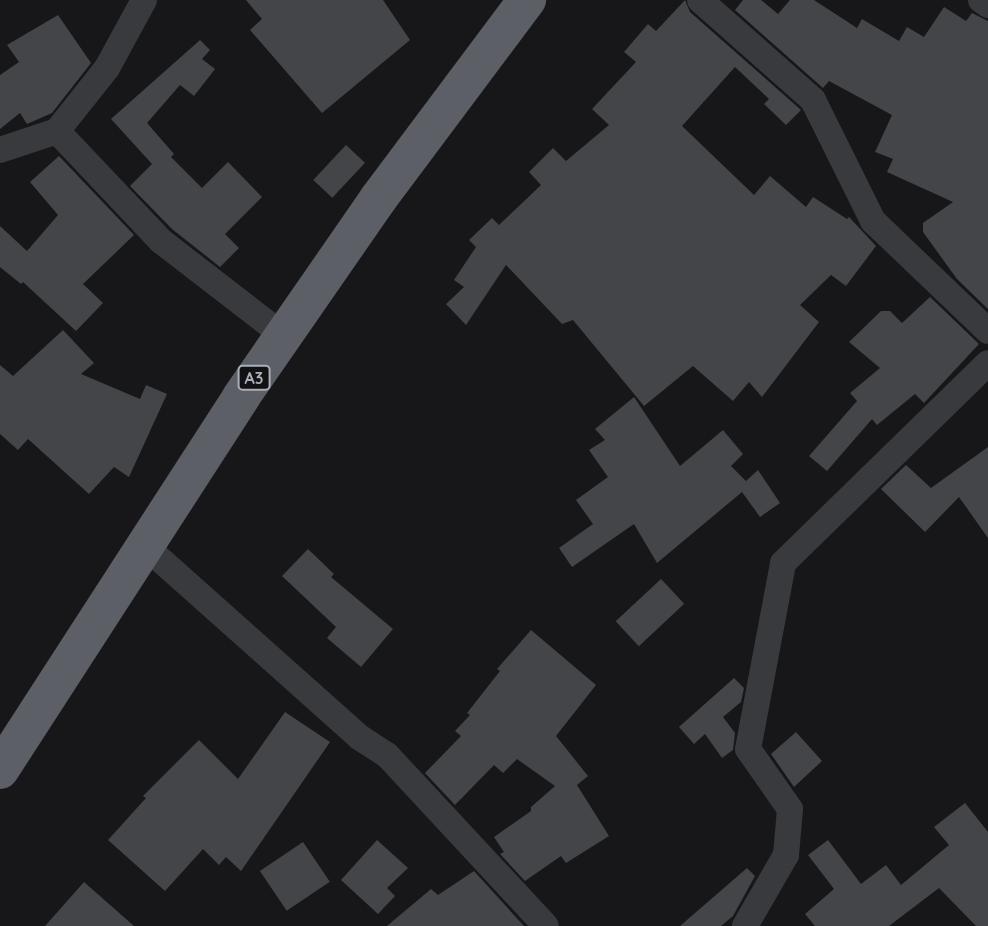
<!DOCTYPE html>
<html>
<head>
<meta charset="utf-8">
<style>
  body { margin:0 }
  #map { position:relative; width:988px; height:926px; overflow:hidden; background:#171719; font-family:Quicksand,sans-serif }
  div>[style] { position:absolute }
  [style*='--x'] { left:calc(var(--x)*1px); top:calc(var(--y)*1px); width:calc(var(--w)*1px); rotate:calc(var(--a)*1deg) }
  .building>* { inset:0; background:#434549; transform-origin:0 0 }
  .minor>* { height:26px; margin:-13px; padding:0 13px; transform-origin:13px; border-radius:13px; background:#383a3e }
  .trunk>* { height:38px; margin:-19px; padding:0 19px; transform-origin:19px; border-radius:19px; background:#5c6066 }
  span { translate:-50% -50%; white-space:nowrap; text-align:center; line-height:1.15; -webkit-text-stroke:6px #121214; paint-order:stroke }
  .shield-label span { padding:2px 5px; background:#121214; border:2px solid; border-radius:5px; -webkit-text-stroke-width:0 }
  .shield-label { font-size:16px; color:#a9b0b9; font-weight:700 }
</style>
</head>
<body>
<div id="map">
  <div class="building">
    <i style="clip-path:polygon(246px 0,383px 0,410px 40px,322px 113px,250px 30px,262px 19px)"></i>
    <i style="clip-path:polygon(685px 0,690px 12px,801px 110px,786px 125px,764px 104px,769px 99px,735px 67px,682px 126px,754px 195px,770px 176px,806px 207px,813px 197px,847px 219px,849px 217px,876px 246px,846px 286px,831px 275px,800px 305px,819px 322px,762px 397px,749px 382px,733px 401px,693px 366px,644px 406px,573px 320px,562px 324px,506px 265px,466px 325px,446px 304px,464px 287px,454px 280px,476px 247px,469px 240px,492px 218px,499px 225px,541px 185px,529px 172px,553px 148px,566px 161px,609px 125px,592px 109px,636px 62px,624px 52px,648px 24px,656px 31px)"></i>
    <i style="clip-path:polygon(743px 0,761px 0,778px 14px,790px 0,814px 0,857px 28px,862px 19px,899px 41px,907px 27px,924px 37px,944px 7px,966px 21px,972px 13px,988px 21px,988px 309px,957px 279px,923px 232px,923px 223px,953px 202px,887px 172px,893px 159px,875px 152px,892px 115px,829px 81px,823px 88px,735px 10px)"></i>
    <i style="clip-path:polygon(58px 15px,91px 63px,52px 113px,27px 124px,20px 113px,0 129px,0 75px,19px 62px,7px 45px)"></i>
    <i style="clip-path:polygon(200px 40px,210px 50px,202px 59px,215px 69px,194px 96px,180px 85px,147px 123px,174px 154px,171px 157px,202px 188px,228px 162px,262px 197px,225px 234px,239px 248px,220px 267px,172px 229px,130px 186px,152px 164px,111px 119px)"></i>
    <i style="left:346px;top:145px;width:26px;height:48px;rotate:43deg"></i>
    <i style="clip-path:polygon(59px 156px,134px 235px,83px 284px,103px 303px,76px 331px,23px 282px,21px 284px,0 267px,0 226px,27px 251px,58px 215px,30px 182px)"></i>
    <i style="clip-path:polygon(930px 297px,979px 344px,924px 403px,915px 394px,877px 425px,872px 419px,827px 471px,809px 456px,857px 401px,850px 393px,880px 368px,849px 342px,881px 311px,890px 311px,902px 323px)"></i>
    <i style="clip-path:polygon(63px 330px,94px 363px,81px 374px,140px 399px,146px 385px,167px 394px,129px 477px,114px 467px,89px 494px,28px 439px,18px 450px,0 434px,0 365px,13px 376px)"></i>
    <i style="clip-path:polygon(634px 397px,680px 466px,723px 430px,743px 454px,731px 466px,746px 481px,758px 470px,780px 503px,760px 517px,742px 492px,657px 563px,634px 524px,572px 567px,559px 548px,593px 524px,576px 500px,608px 477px,589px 450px,605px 440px,595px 429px)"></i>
    <i style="clip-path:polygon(988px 447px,988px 538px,959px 497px,925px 532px,881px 489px,906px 465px,931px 488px)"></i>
    <i style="clip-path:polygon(308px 549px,334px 574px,331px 577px,393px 629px,361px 667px,327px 638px,336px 627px,282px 576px)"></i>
    <i style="left:661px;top:579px;width:34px;height:62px;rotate:47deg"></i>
    <i style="clip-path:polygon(531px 630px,596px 685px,556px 736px,588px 776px,577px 785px,609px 836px,566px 863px,561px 856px,525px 881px,500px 854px,504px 852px,494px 837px,531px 811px,531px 807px,555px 786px,517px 759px,503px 773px,494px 765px,455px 805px,425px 773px,461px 736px,455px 731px,470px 715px,467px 713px,500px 671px,497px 669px)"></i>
    <i style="clip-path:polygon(734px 678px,744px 688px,741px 702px,723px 717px,735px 733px,733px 750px,722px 758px,705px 734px,694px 744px,679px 727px)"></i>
    <i style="clip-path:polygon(285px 712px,330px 742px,241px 871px,226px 857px,219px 865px,203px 849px,165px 891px,108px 840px,146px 798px,143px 796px,199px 740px,238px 779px)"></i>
    <i style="clip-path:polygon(796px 732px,822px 761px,794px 787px,771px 754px)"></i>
    <i style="clip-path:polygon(965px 803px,988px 832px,988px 926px,976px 926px,939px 888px,889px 926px,815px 926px,805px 914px,834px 889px,808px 855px,828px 840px,861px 884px,886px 865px,901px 885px,949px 845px,934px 827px)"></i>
    <i style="clip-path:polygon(377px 840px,408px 868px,387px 888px,395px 896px,378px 914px,341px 880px)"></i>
    <i style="left:303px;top:842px;width:48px;height:52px;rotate:56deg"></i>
    <i style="clip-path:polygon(747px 868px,755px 876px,733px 916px,721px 926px,680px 926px)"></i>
    <i style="clip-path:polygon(474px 871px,524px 926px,387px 926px,431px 889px,438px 895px)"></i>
    <i style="clip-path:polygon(84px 882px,134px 926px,45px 926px)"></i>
  </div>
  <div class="minor">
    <i style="--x:700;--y:0;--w:151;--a:41.5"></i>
    <i style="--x:813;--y:100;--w:135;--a:63.6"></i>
    <i style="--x:873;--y:221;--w:159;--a:43.7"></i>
    <i style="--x:981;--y:0;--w:9;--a:36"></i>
    <i style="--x:57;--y:131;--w:151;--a:46.6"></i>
    <i style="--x:161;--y:241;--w:157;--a:37.7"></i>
    <i style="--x:0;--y:150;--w:60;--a:-18.4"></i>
    <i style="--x:57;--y:131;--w:80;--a:-51.6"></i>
    <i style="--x:107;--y:68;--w:77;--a:-61.4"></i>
    <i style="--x:145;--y:546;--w:287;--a:41.7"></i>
    <i style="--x:359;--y:737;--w:33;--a:33"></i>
    <i style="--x:387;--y:755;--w:233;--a:47.1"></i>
    <i style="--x:745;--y:926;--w:82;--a:-60"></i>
    <i style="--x:786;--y:855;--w:46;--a:-85"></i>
    <i style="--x:790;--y:809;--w:73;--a:-125"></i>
    <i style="--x:748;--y:749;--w:189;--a:-79.3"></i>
    <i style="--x:783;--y:563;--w:286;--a:-44.3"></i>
  </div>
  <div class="trunk">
    <i style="--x:0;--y:770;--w:444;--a:-57.1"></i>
    <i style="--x:241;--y:397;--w:241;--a:-55.3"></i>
    <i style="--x:378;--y:199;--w:249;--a:-53.2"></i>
  </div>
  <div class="shield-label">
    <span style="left:254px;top:378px">A3</span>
  </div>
</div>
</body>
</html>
